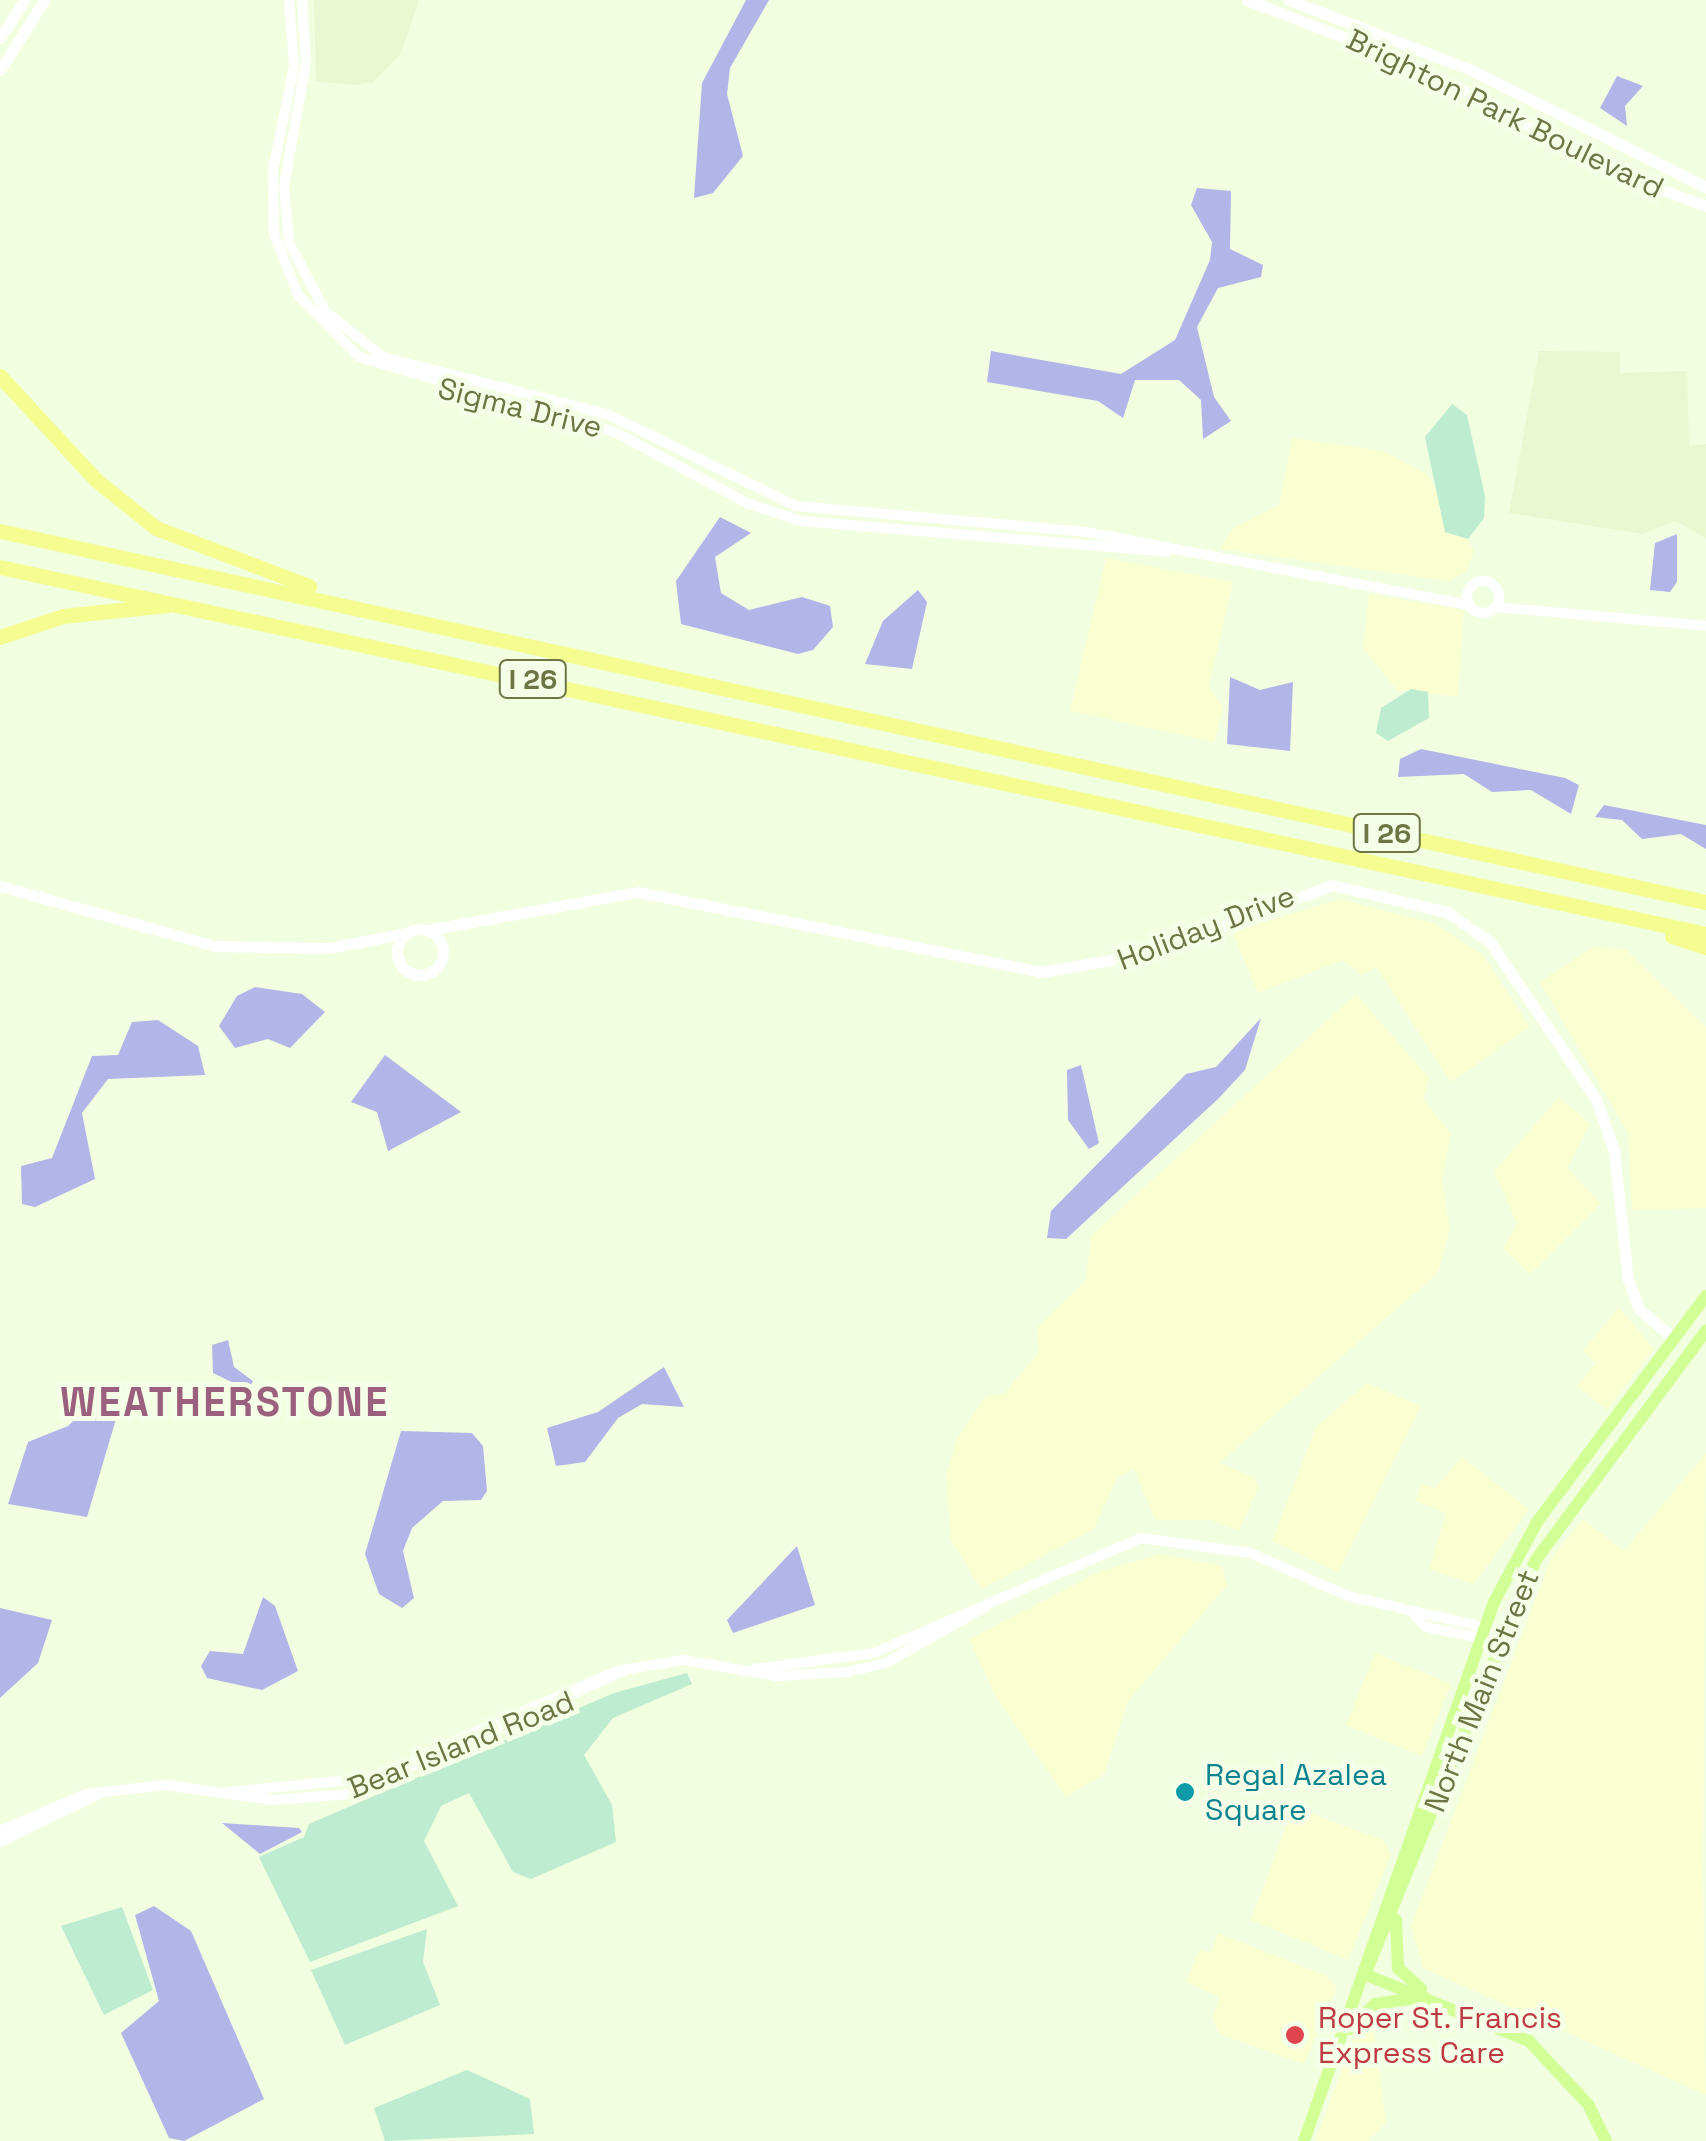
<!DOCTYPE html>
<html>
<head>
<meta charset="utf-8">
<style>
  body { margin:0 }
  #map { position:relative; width:1706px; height:2141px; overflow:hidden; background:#f1fedf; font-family:"Space Grotesk",sans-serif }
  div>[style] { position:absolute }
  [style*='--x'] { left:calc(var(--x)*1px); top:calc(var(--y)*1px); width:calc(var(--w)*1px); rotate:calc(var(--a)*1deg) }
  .residential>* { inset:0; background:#e9f8d0 }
  .commercial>* { inset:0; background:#faffd2; transform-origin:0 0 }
  .green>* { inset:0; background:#bdecd0 }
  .water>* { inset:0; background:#b2b5e8 }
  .tertiary>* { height:10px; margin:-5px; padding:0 5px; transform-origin:5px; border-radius:5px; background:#fff }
  .tertiary>.ring { margin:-5px; padding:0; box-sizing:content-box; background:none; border:10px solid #fff; border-radius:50% }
  .secondary>* { height:11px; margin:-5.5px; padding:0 5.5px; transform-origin:5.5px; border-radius:5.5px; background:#fff }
  .secondary>.ring { margin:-5.5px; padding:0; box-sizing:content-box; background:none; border:11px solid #fff; border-radius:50% }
  .primary>* { height:12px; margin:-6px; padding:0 6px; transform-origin:6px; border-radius:6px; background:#d1ff95 }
  .motorway>* { height:15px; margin:-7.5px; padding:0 7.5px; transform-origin:7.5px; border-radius:7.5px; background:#f5fd91 }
  .dots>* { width:28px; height:28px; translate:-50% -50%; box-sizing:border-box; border:5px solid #f5ffe7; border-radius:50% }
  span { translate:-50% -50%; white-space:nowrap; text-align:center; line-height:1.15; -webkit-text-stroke:10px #f5ffe7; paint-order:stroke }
  .shield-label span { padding:2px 8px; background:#f5ffe7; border:2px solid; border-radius:8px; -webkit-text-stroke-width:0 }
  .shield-label { font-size:28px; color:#6d7545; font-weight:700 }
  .street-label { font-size:30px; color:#6d7545 }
  .culture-label { font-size:30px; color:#0d838f }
  .left { translate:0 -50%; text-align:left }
  .health-label { font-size:30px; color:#be3a42 }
  .district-label { font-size:40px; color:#9a607e; font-weight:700; letter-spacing:2.5px }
</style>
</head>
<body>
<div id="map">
  <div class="residential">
    <i style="clip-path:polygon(314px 0,419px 0,401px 53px,373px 82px,354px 85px,316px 81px)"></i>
    <i style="clip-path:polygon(1539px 351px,1620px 352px,1620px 373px,1687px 371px,1689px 446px,1706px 444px,1706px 538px,1675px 521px,1643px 534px,1509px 513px)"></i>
  </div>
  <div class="commercial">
    <i style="clip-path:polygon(1292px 438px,1383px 451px,1427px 474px,1474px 551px,1466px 572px,1449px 581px,1220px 549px,1232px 529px,1279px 505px)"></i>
    <i style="clip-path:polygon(1106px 558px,1233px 582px,1209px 686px,1223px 708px,1214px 742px,1070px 711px)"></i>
    <i style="clip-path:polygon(1369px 594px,1464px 610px,1458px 697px,1397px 690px,1363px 648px)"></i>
    <i style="clip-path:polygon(1340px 899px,1433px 923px,1482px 954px,1530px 1027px,1451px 1082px,1376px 967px,1361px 975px,1343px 960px,1258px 993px,1232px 932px)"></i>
    <i style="clip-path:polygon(1592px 947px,1625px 949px,1706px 1027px,1706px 1208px,1632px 1210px,1628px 1133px,1540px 982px)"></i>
    <i style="clip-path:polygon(1356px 994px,1429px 1078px,1423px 1099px,1451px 1134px,1442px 1180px,1450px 1229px,1438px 1273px,1219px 1463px,1254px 1477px,1258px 1488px,1239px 1531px,1211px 1520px,1155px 1520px,1134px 1469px,1117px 1478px,1094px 1529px,981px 1589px,951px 1540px,946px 1476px,956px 1441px,985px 1397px,1005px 1393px,1039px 1352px,1037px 1328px,1086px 1280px,1091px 1236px)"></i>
    <i style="clip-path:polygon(1559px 1097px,1590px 1124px,1567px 1168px,1601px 1203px,1530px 1274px,1503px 1248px,1517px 1224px,1494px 1172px)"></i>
    <i style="clip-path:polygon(1619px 1307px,1654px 1349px,1607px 1410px,1577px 1386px,1596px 1363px,1583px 1351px)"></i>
    <i style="clip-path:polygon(1367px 1383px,1421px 1406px,1338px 1572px,1272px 1541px,1316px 1427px)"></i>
    <i style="clip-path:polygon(1706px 1453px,1703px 1872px,1706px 2095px,1423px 1968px,1411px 1926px,1551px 1558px,1583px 1519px,1624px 1551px)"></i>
    <i style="clip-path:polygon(1462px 1457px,1529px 1509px,1474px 1584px,1429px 1569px,1446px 1513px,1415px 1501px,1422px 1484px,1435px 1488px)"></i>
    <i style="clip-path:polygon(1161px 1554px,1222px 1566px,1227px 1585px,1128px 1701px,1104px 1774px,1066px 1797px,997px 1699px,969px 1639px,1101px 1571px)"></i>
    <i style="left:1375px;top:1653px;width:82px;height:78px;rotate:22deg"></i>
    <i style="clip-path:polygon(1293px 1807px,1383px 1840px,1391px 1855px,1348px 1960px,1251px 1920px)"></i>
    <i style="clip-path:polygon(1218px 1933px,1327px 1976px,1337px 1988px,1304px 2064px,1219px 2034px,1212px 2018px,1219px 1997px,1186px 1982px,1199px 1950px,1211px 1953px)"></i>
    <i style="clip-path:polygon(1374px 2029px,1386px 2122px,1368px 2141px,1315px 2141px,1357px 2030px)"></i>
  </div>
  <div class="green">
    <i style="clip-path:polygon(1452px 404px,1467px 415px,1485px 496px,1484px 518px,1468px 539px,1445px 532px,1425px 437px)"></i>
    <i style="clip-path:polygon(1411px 689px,1428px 692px,1429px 718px,1388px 741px,1376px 733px,1381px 708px)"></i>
    <i style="clip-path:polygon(687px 1673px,692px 1684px,613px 1718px,584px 1755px,612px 1805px,616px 1842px,531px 1879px,513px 1872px,469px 1793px,441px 1806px,424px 1841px,458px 1906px,310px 1962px,259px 1857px,304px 1837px,309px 1824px,614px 1693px)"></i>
    <i style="clip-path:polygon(122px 1907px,153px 1990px,104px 2015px,61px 1926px)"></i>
    <i style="clip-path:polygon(427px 1929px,423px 1962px,440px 2005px,345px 2045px,311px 1970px)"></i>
    <i style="clip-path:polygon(467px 2070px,530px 2099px,534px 2134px,385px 2141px,374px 2108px)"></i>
  </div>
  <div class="water">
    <i style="clip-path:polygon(746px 0,769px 0,730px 68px,727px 94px,743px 156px,713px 193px,694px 198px,702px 83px)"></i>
    <i style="clip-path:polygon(1617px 76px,1643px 86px,1625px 106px,1627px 126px,1600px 108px)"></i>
    <i style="clip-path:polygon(1197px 188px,1231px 191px,1230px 249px,1263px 265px,1261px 277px,1218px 288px,1197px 327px,1214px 397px,1231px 421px,1203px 439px,1201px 400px,1179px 380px,1135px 380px,1123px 418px,1098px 401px,987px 382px,991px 351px,1121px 374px,1175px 340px,1210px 260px,1212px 242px,1191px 205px)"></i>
    <i style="clip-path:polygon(720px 517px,751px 533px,715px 557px,721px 593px,749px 610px,802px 597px,830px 606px,833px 627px,813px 650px,798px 654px,681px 624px,676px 581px)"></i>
    <i style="clip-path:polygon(1677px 534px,1677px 582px,1670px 592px,1650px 590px,1655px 543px)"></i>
    <i style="clip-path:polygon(918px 590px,927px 602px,912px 669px,865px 664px,883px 621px)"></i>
    <i style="clip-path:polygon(1230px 677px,1260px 690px,1293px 682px,1290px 751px,1227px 744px)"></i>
    <i style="clip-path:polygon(1421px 749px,1565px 778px,1579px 785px,1571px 814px,1531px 790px,1492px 792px,1464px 774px,1398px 777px,1400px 759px)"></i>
    <i style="clip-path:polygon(1604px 805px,1706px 825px,1706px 849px,1681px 834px,1642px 839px,1622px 820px,1595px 817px)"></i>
    <i style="clip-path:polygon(255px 987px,302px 994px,325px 1012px,290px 1048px,268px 1039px,235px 1048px,219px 1026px,237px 996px)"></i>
    <i style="clip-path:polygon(1261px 1018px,1245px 1070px,1218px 1099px,1066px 1239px,1047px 1238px,1051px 1211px,1186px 1074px,1216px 1067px)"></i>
    <i style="clip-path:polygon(158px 1020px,198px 1046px,205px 1075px,108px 1079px,82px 1113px,95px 1179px,35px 1207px,22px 1204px,21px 1166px,52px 1158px,92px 1056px,118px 1055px,132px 1022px)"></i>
    <i style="clip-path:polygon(385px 1055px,461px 1112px,388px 1151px,377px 1112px,351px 1102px)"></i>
    <i style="clip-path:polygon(1081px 1065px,1099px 1143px,1089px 1149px,1068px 1120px,1067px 1070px)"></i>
    <i style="clip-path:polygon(228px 1340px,234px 1367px,253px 1381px,248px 1390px,213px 1373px,212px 1345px)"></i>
    <i style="clip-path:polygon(664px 1367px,684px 1407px,642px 1404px,618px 1418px,585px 1462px,556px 1466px,547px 1428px,598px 1412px)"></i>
    <i style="clip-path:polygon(111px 1386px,124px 1392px,87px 1517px,8px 1504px,28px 1442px,68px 1426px)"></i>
    <i style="clip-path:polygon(401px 1431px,472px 1433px,483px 1446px,487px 1491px,481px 1500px,443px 1501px,412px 1528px,403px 1551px,414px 1598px,402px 1608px,379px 1594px,365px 1554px)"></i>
    <i style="clip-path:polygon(797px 1546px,815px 1605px,733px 1633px,727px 1620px)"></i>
    <i style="clip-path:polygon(263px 1597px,275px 1606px,298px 1671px,262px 1690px,207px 1678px,201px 1666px,210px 1651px,243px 1654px)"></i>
    <i style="clip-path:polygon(0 1608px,52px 1620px,38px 1663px,0 1698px)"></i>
    <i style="clip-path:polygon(222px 1823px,299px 1828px,302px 1832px,260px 1854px)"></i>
    <i style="clip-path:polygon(154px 1906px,191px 1931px,264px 2099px,184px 2141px,169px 2138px,121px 2033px,159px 2001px,135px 1915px)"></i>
  </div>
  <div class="tertiary">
    <i style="--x:289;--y:0;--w:66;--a:85.7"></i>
    <i style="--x:294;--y:66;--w:106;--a:101.4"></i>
    <i style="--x:273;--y:170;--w:64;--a:89.1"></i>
    <i style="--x:274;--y:234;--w:66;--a:68.5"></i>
    <i style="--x:298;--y:295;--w:87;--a:45.5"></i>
    <i style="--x:359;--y:357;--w:269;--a:16.4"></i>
    <i style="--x:617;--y:433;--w:150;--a:28.3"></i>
    <i style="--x:749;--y:504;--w:55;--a:18.1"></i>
    <i style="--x:801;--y:521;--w:367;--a:4.8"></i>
    <i style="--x:302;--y:0;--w:62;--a:86.3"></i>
    <i style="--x:306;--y:62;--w:126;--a:100.1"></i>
    <i style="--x:284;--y:186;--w:57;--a:85"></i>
    <i style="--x:289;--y:243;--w:78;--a:61.8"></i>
    <i style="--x:326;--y:312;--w:73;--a:38.3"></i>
    <i style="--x:383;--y:357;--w:231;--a:14.3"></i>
    <i style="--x:607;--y:414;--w:210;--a:26"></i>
    <i style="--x:796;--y:506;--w:291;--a:5.1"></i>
    <i style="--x:1086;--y:532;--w:390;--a:10.8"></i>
    <i class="ring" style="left:1467px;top:581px;width:22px;height:22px"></i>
    <i style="--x:1495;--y:607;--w:212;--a:5.1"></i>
    <i style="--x:1416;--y:1616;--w:15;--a:48"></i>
    <i style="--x:1426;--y:1627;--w:72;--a:11.2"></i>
    <i style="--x:754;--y:1669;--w:121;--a:-7.6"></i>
    <i style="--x:874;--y:1653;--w:291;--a:-23.3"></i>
    <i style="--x:1141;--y:1538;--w:110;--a:7.8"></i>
    <i style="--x:1250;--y:1553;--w:107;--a:23.7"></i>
    <i style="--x:1348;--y:1596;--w:139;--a:12.9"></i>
    <i style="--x:1483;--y:1627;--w:20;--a:45"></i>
    <i style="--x:229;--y:1792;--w:141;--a:-5.7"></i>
    <i style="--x:369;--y:1778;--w:270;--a:-23.3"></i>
    <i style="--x:617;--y:1671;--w:67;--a:-9.5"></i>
    <i style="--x:683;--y:1660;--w:95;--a:9.7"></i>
    <i style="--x:777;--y:1676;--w:70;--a:-3.3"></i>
    <i style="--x:847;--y:1672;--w:40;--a:-13"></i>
    <i style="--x:886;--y:1663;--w:114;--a:-29.5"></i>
    <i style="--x:0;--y:1831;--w:94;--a:-23.3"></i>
    <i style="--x:86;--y:1794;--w:79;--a:-6.6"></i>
    <i style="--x:164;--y:1785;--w:110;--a:7.8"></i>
    <i style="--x:273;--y:1800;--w:76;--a:-4.5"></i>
    <i style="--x:349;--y:1794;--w:303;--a:-24.1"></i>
    <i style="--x:0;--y:1842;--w:108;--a:-25.9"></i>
  </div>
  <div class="secondary">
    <i style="--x:1247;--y:0;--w:178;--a:21.1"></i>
    <i style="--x:1413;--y:64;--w:238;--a:27.9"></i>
    <i style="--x:1623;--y:175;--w:89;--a:20.5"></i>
    <i style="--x:1289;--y:0;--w:193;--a:21"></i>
    <i style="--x:1469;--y:69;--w:265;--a:26.5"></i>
    <i style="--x:0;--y:38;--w:45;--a:-57.7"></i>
    <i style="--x:0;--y:70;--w:83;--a:-57.8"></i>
    <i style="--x:0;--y:886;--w:223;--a:15.6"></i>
    <i style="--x:215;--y:946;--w:114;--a:1"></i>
    <i style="--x:329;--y:948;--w:78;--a:-11"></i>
    <i class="ring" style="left:397px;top:929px;width:35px;height:35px"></i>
    <i style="--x:428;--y:930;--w:213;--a:-10.3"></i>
    <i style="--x:638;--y:892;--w:411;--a:11.2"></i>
    <i style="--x:1041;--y:972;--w:113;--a:-9.7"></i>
    <i style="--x:1152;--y:953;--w:192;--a:-20.7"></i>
    <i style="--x:1332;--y:885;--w:118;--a:13.2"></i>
    <i style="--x:1447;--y:912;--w:52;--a:34.9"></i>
    <i style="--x:1490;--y:942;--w:189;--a:56"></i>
    <i style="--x:1596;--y:1099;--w:55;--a:70.9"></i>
    <i style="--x:1614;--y:1151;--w:129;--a:83.8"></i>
    <i style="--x:1628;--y:1279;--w:32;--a:70"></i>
    <i style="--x:1639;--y:1309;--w:45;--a:40.5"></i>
  </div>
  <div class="primary">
    <i style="--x:1396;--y:1920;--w:48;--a:87.6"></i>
    <i style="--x:1398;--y:1968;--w:31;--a:42"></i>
    <i style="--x:1366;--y:1972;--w:444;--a:-67.6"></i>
    <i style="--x:1535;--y:1561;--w:287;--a:-53.4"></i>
    <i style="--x:1364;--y:1974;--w:178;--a:22.1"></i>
    <i style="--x:1529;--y:2041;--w:86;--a:46.9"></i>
    <i style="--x:1588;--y:2104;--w:41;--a:64.1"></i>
    <i style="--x:1350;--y:2029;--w:35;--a:-45"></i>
    <i style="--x:1375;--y:2004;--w:49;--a:-8.3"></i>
    <i style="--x:1304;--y:2141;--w:572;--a:-70.58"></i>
    <i style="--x:1494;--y:1602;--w:91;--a:-61.7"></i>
    <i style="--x:1537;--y:1522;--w:282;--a:-53.2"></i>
  </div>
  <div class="motorway">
    <i style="--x:0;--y:376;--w:142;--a:47.3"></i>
    <i style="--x:96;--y:480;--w:77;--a:38.7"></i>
    <i style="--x:156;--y:528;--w:164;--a:20.8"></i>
    <i style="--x:0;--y:531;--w:1746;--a:12.27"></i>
    <i style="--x:0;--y:567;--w:1745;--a:12.14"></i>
    <i style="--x:0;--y:637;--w:66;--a:-18.4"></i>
    <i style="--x:63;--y:616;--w:105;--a:-6"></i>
    <i style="--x:1672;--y:936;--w:36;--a:18"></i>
  </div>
  <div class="dots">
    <i style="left:1185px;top:1792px;background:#0f9aa8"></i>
    <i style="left:1295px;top:2035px;background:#e0444e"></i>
  </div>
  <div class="shield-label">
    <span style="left:533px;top:679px">I 26</span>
    <span style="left:1387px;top:833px">I 26</span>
  </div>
  <div class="street-label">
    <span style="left:1505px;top:114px;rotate:26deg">Brighton Park Boulevard</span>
    <span style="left:520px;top:408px;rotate:14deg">Sigma Drive</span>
    <span style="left:1206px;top:928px;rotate:-21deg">Holiday Drive</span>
    <span style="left:1482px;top:1691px;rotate:-68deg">North Main Street</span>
    <span style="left:461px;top:1745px;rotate:-22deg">Bear Island Road</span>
  </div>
  <div class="culture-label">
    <span class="left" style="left:1205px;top:1792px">Regal Azalea<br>Square</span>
  </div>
  <div class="health-label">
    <span class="left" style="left:1318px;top:2035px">Roper St. Francis<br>Express Care</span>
  </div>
  <div class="district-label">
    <span style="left:225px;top:1403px">WEATHERSTONE</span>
  </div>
</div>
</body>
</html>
